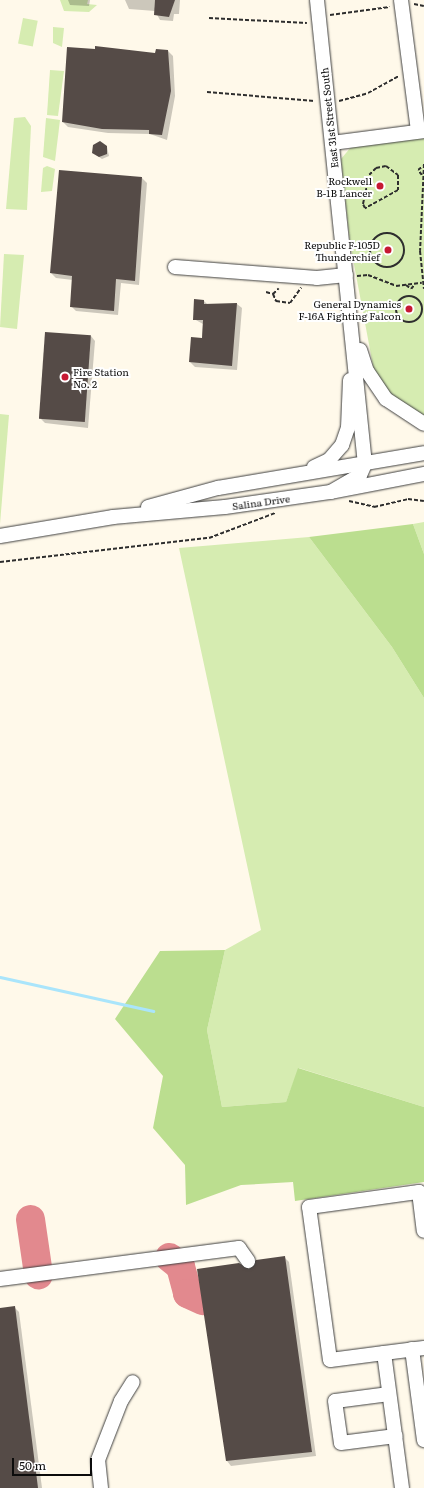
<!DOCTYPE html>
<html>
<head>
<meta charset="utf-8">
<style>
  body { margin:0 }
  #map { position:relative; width:424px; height:1488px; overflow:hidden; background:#fff9ea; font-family:Literata,serif }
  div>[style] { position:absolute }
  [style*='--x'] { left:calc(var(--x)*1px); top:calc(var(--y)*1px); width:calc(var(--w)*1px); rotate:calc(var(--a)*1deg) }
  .green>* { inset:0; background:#d6ecb1; transform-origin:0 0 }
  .forest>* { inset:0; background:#bbde8f }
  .shadow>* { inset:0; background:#0003 }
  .stream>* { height:3px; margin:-1.5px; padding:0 1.5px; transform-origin:1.5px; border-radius:1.5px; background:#aae5fb }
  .taxiway>* { height:29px; margin:-14.5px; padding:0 14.5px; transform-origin:14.5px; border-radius:14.5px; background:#e2898e }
  .building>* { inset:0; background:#554b47; transform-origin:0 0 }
  .path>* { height:2px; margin-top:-1px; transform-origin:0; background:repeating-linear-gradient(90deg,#2e2e2e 0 4px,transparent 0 6px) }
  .path>.ring { margin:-1px; padding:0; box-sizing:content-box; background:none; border:2px solid #2e2e2e; border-radius:50% }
  .roads { filter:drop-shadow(0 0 1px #3f3f3f) drop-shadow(0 0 1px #3f3f3f) }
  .minor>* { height:14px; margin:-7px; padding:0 7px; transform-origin:7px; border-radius:7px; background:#fff }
  .dots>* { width:11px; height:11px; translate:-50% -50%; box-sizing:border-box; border:2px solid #fff; border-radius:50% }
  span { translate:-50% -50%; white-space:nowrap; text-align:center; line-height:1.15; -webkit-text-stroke:4px #fff; paint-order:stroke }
  .street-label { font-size:10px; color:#0c0c0c }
  .poi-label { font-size:10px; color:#0c0c0c }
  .right { translate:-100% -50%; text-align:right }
  .left { translate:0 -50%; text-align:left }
  .scale { position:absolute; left:12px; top:1458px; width:80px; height:18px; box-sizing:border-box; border:2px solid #0c0c0c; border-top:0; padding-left:5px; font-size:12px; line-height:14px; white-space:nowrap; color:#0c0c0c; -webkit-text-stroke:3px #fff; paint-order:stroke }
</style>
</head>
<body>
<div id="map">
  <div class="green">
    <i style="clip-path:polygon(60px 0,88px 0,87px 4px,97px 5px,89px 12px,64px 11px)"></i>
    <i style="left:23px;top:18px;width:15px;height:26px;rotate:11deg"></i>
    <i style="clip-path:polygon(53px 27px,64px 28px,62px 47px,53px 43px)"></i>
    <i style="clip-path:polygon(50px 70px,64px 71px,58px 116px,47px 115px)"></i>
    <i style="clip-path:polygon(25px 117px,31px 126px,27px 210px,6px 209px,14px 118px)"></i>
    <i style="clip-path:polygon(46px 118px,60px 120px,55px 161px,43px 157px)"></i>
    <i style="clip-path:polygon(424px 138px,424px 419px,394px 398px,374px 371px,350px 243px,341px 159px,351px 147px)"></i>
    <i style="clip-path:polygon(47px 166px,55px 169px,52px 191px,41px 192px,43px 168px)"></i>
    <i style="clip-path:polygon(4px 254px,24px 255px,17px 329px,0 327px)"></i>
    <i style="clip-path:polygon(0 414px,9px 415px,0 524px)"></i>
    <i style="clip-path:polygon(424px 522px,424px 554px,413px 524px)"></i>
    <i style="clip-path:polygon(309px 537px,392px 647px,424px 698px,424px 1107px,299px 1068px,286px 1102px,222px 1107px,207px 1030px,225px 950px,261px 930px,179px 548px)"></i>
  </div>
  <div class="forest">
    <i style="clip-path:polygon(413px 524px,424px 554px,424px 698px,392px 647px,309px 537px)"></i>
    <i style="clip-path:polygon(225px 950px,207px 1030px,222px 1107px,286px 1102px,298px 1068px,424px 1107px,424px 1182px,295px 1201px,293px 1182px,241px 1185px,186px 1205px,185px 1165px,153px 1128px,163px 1076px,115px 1019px,160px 951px)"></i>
  </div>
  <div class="shadow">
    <i style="clip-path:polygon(68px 0,90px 0,89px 6px,70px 5px)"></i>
    <i style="clip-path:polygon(125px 0,180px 0,179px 14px,174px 14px,173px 21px,160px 20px,155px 11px,129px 9px)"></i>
    <i style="clip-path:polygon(168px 51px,173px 56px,175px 96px,167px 140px,150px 134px,108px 133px,68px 127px,63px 122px,155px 54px)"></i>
    <i style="clip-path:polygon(107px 147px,109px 156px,102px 159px,96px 155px)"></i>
    <i style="clip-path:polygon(142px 178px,147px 183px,139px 285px,121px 283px,118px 315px,76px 311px,71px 306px,73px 280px,56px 278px,51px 273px)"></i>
    <i style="clip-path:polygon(204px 301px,208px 305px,237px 304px,242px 308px,237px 370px,195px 367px,190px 362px,202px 339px,203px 324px,194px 319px)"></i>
    <i style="clip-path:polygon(91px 336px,95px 341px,88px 428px,45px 423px,40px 418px)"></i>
    <i style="clip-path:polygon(284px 1257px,289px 1262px,316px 1456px,231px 1466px,227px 1461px,249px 1271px)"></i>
    <i style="clip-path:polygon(14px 1307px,19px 1312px,42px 1488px,0 1488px,0 1309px)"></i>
  </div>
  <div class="stream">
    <i style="--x:0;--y:977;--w:157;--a:12.5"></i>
  </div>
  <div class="taxiway">
    <i style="--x:30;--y:1219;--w:56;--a:81.7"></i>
    <i style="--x:169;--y:1257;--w:14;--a:39"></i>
    <i style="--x:180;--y:1266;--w:28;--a:75"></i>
    <i style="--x:187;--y:1293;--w:17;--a:25"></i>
  </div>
  <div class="building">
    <i style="clip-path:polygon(155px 0,175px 0,169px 17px,154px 15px)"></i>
    <i style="clip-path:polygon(95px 46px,155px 53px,156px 49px,168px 50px,171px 91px,162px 135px,149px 134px,149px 130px,102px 129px,62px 122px,67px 47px,95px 49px)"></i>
    <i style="clip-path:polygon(100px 141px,107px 146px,107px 154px,99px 157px,92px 153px,93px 145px)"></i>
    <i style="clip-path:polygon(59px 170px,142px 177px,135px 281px,116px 279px,114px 311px,70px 307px,72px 276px,50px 273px)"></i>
    <i style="clip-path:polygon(194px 299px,204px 300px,204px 304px,237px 303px,232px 366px,189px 362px,191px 337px,202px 338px,203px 320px,193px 320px)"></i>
    <i style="left:45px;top:332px;width:46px;height:87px;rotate:4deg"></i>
    <i style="clip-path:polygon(285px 1256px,312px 1452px,226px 1461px,197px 1269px,239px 1263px,249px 1269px,256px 1260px)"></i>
    <i style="clip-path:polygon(15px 1306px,38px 1488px,0 1488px,0 1308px)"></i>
  </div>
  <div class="path">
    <i style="--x:414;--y:4;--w:10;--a:11"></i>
    <i style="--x:330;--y:15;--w:60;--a:-7.7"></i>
    <i style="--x:209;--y:18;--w:98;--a:2.9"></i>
    <i style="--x:207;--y:92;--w:108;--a:4.8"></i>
    <i style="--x:339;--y:101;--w:30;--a:-15"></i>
    <i style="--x:368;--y:93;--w:35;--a:-29"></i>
    <i style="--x:424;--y:164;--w:87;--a:92.6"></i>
    <i style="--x:420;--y:251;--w:38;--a:84"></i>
    <i style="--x:386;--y:166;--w:15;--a:37"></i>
    <i style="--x:398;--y:175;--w:15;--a:90"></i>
    <i style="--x:398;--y:190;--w:38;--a:151"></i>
    <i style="--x:365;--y:208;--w:4;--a:-117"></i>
    <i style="--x:363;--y:204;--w:30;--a:-78"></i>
    <i style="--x:369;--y:175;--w:10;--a:-45"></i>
    <i style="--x:376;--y:168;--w:10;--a:-11"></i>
    <i style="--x:422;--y:175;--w:6;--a:-129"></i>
    <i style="--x:418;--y:170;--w:6;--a:-39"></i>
    <i class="ring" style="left:370px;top:233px;width:32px;height:32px"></i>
    <i style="--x:357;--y:276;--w:11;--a:-5"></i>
    <i style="--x:368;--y:275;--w:30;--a:21"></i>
    <i style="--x:396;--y:286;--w:26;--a:-7"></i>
    <i style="--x:406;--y:285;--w:6;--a:39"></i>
    <i style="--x:411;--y:289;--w:6;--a:-51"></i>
    <i style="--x:266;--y:292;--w:7;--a:16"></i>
    <i style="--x:273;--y:294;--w:8;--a:-45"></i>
    <i style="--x:273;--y:294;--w:8;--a:67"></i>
    <i style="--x:276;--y:301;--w:14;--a:8"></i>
    <i style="--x:290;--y:303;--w:19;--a:-54"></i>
    <i class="ring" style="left:396px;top:296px;width:24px;height:24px"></i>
    <i style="--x:349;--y:501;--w:26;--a:13"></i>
    <i style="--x:374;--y:507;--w:35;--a:-13"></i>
    <i style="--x:408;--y:499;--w:16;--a:7"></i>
    <i style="--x:0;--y:562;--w:210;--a:-6.6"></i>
    <i style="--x:209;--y:538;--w:71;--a:-20.7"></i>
  </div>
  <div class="roads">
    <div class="minor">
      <i style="--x:317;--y:0;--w:466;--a:84.1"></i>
      <i style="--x:365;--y:464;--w:12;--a:114"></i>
      <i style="--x:360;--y:475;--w:34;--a:150"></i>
      <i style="--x:401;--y:0;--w:132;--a:82.6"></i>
      <i style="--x:332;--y:143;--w:93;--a:-7.4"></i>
      <i style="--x:175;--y:267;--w:142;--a:4.4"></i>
      <i style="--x:317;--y:278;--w:29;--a:-6"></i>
      <i style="--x:360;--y:350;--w:22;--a:72"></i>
      <i style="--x:367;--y:371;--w:34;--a:56"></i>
      <i style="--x:386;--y:399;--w:45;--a:33.3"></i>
      <i style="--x:314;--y:467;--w:17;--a:-25"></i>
      <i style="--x:329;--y:460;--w:20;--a:-49"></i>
      <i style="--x:342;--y:445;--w:18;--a:-71"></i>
      <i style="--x:348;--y:428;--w:48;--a:-87.6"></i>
      <i style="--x:148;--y:507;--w:73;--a:-15.2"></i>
      <i style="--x:218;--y:488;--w:209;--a:-9.6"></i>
      <i style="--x:0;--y:536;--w:115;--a:-9.5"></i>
      <i style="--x:113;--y:517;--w:112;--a:-5.1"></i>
      <i style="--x:225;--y:507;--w:107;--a:-8.1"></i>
      <i style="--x:331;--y:492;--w:95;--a:-11"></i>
      <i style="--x:0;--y:1279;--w:241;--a:-7.4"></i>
      <i style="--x:239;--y:1248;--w:16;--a:55"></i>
      <i style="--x:412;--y:1349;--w:92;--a:82.5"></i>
      <i style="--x:384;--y:1353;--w:54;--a:172.6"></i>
      <i style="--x:330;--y:1360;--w:154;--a:-97.8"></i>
      <i style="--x:309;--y:1207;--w:111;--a:-7.8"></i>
      <i style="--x:419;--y:1192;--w:39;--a:83"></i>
      <i style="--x:389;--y:1394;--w:54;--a:172.6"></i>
      <i style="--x:335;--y:1401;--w:42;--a:81.9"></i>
      <i style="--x:341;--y:1443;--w:55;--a:-7.3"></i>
      <i style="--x:101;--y:1488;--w:28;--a:-96"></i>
      <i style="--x:98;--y:1460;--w:63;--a:-68.7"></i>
      <i style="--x:121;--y:1401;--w:22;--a:-58"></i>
      <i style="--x:402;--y:1488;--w:136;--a:-97.6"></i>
      <i style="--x:384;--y:1353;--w:40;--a:-7.1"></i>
    </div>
  </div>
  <div class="dots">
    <i style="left:380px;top:186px;background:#c61933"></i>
    <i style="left:388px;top:250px;background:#c61933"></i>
    <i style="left:409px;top:309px;background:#c61933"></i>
    <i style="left:65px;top:377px;background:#c61933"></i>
  </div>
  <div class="street-label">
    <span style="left:329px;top:118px;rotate:-96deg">East 31st Street South</span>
    <span style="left:261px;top:502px;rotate:-8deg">Salina Drive</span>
  </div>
  <div class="poi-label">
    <span class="right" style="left:372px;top:186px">Rockwell<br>B-1B Lancer</span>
    <span class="right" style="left:380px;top:250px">Republic F-105D<br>Thunderchief</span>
    <span class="right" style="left:401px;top:309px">General Dynamics<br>F-16A Fighting Falcon</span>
    <span class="left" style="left:73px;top:377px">Fire Station<br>No. 2</span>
  </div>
  <div class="scale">50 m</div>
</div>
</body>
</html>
